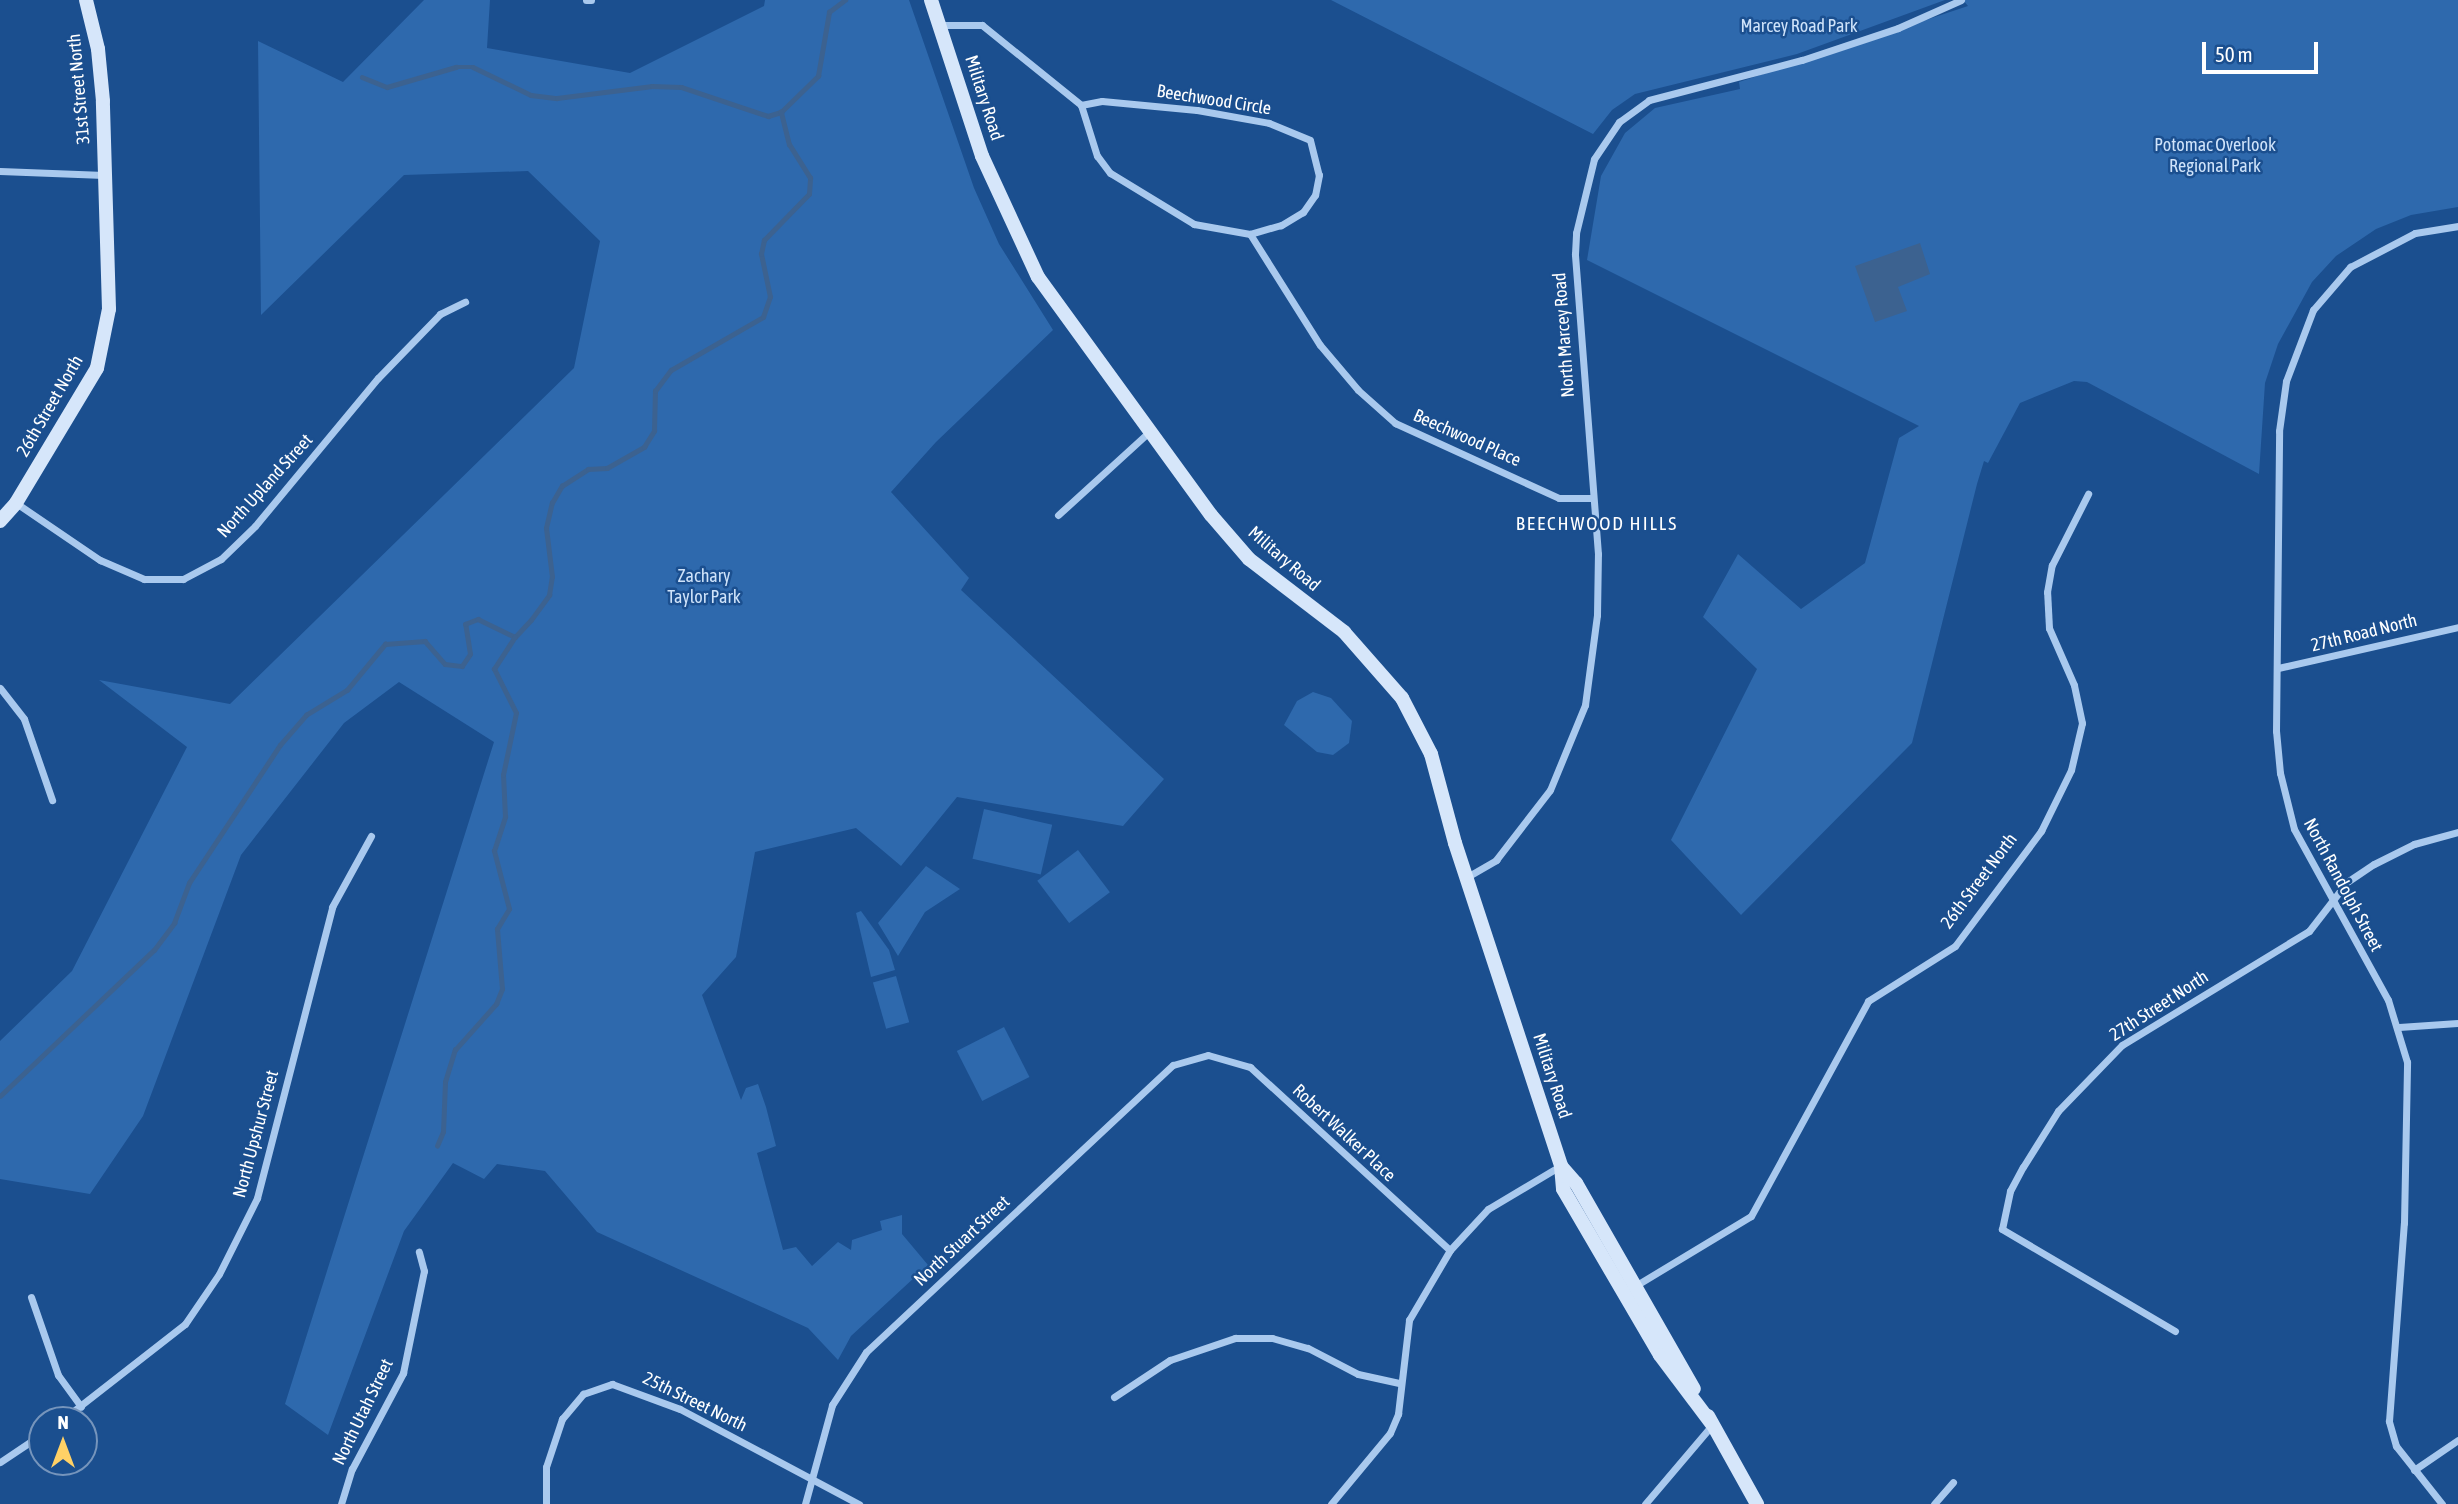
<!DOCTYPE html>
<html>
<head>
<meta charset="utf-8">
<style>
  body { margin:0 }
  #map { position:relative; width:2458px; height:1504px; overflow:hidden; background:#1b4f8f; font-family:"Asap Condensed",sans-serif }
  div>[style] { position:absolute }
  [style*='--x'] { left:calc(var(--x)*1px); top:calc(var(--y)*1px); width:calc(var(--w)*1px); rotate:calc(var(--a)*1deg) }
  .green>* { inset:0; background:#2e69ad; transform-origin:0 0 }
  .water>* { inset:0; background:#3c6290 }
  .stream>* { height:4.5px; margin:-2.25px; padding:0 2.25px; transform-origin:2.25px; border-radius:2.25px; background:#3c6290 }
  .street>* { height:7px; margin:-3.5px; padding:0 3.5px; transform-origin:3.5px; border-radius:3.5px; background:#a9c9ee }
  .secondary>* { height:14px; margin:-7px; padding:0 7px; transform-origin:7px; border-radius:7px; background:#d6e6fa }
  span { translate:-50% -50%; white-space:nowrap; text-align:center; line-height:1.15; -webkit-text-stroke:5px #1b4f8f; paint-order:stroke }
  .park-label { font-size:18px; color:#cfe3fa }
  .street-label { font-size:18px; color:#fff }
  .neighbourhood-label { font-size:19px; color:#fff; letter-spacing:2px }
  .north { position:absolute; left:28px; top:1406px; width:70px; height:70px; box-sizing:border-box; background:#1b4f8f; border:2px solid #7695bc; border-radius:50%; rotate:0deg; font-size:19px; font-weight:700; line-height:28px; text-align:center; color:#fff }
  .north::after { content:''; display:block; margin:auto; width:24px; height:32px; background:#ffd166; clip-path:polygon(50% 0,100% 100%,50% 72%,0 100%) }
  .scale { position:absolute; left:2202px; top:42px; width:116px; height:32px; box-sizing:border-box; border:4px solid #fff; border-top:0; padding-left:9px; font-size:21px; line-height:24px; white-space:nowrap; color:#fff; -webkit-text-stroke:5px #1b4f8f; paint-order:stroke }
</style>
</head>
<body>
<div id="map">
  <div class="green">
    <i style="clip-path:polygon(424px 0,490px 0,487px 48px,630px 73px,764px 6px,765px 0,909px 0,974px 188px,999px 244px,1053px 330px,936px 442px,891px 492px,969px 578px,961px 590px,1164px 779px,1123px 826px,957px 797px,901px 866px,856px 828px,755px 852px,736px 957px,702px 995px,741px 1100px,746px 1088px,758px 1084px,766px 1107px,776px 1146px,757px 1153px,783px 1250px,796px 1247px,812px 1266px,838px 1242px,851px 1250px,852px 1240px,882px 1230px,880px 1221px,902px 1215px,902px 1234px,928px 1265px,851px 1336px,838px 1360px,808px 1328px,597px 1232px,545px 1171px,497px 1164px,484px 1179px,453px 1163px,404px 1231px,328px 1435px,285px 1404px,494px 742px,399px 682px,344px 723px,241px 855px,143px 1116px,90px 1194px,0 1179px,0 1041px,72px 971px,187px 747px,99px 680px,230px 704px,574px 368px,600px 241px,528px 171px,404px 175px,261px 315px,258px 41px,343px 82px)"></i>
    <i style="clip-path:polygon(1331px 0,1945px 0,1797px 54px,1635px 94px,1612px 110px,1593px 134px)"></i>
    <i style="clip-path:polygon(1963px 0,2458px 0,2458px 207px,2411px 215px,2376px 229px,2336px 256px,2312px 282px,2278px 344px,2265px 383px,2259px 474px,2087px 382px,2074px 381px,2020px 403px,1988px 463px,1984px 461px,1977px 484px,1912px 743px,1741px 915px,1671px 840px,1757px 669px,1703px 617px,1738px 554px,1801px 609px,1865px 563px,1899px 438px,1919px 426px,1587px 260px,1601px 176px,1625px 133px,1655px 108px,1740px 89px,1739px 82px,1968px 6px)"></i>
    <i style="clip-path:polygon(1313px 692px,1331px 698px,1352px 721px,1349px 743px,1333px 755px,1317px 752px,1284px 725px,1297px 701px)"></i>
    <i style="left:984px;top:809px;width:70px;height:51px;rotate:13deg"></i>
    <i style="left:1078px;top:850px;width:53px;height:51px;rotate:53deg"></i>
    <i style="clip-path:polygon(926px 866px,960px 889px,925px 912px,898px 956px,878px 923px)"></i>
    <i style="clip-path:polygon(861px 911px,889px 950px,895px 970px,871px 977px,856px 913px)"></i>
    <i style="left:896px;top:976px;width:48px;height:24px;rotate:74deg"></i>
    <i style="left:1004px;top:1027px;width:56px;height:53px;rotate:63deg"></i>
  </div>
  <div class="water">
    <i style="clip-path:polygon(1920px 243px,1930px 274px,1898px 287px,1907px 311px,1875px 322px,1855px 266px)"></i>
  </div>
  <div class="stream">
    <i style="--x:362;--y:77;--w:27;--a:22"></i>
    <i style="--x:387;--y:87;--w:72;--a:-16.2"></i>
    <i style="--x:456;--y:67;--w:17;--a:0"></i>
    <i style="--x:473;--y:67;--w:64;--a:25.8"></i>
    <i style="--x:531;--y:95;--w:26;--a:7"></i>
    <i style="--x:557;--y:98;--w:96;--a:-7.2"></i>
    <i style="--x:652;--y:86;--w:29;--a:2"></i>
    <i style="--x:681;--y:87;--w:92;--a:18.4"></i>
    <i style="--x:768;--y:116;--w:14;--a:-17"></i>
    <i style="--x:781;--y:112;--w:52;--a:-44.2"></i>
    <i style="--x:818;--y:76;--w:65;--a:-80.2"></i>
    <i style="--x:829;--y:12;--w:20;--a:-37"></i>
    <i style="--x:0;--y:1096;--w:212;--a:-43.5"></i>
    <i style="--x:154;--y:950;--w:34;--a:-53"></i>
    <i style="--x:174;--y:923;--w:43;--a:-69.4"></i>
    <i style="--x:189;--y:883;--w:165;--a:-56.6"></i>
    <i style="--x:280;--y:745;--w:40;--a:-49"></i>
    <i style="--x:306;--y:715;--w:48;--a:-31.4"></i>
    <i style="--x:347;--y:690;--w:60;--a:-50.4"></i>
    <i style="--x:385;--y:644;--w:40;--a:-4.3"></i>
    <i style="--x:425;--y:641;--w:30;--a:49"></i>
    <i style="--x:445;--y:664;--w:17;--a:7"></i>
    <i style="--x:462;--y:666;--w:14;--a:-56"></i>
    <i style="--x:470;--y:654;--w:30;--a:-99"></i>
    <i style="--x:465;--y:624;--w:14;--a:-21"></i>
    <i style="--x:478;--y:619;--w:41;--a:25.9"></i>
    <i style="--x:515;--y:637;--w:23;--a:-47"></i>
    <i style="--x:531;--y:620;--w:31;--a:-54"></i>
    <i style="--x:549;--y:595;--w:18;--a:-81"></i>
    <i style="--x:552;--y:577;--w:49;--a:-97"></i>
    <i style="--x:546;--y:528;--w:26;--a:-77"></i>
    <i style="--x:552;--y:503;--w:20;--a:-60"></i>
    <i style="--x:562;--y:486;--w:31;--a:-33"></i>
    <i style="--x:588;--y:469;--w:19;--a:-3"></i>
    <i style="--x:607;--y:468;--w:43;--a:-29.6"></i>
    <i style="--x:644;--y:447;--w:19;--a:-58"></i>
    <i style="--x:654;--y:431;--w:40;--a:-88.6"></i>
    <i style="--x:655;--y:391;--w:26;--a:-53"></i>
    <i style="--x:671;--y:370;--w:106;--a:-29.9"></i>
    <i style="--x:763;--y:317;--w:21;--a:-71"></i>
    <i style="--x:770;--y:297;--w:44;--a:-101.8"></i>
    <i style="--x:761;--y:254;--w:14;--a:-78"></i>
    <i style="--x:764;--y:240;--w:64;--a:-45.6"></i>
    <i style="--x:809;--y:194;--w:16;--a:-86"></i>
    <i style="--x:810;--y:178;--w:39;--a:-122"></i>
    <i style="--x:789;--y:145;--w:34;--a:-104"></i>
    <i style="--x:437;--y:1146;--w:15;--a:-67"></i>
    <i style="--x:443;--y:1132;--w:50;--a:-87.7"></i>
    <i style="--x:445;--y:1082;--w:34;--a:-73"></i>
    <i style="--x:455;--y:1050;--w:62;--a:-48.3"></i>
    <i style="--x:496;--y:1004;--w:16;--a:-68"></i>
    <i style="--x:502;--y:989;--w:60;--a:-94.8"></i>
    <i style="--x:497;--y:929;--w:23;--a:-59"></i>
    <i style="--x:509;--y:909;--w:60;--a:-104.5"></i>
    <i style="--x:494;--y:851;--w:36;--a:-72"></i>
    <i style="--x:505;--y:817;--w:42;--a:-92.7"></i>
    <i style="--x:503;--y:775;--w:63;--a:-78.2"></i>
    <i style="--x:516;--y:713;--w:49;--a:-116.6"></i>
    <i style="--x:494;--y:669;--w:38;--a:-57"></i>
  </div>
  <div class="street">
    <i style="--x:586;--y:0;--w:5;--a:0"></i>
    <i style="--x:940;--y:25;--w:42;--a:0"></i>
    <i style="--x:982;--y:25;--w:127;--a:38.9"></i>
    <i style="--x:1081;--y:105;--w:21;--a:-11"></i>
    <i style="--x:1102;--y:101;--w:95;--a:5.4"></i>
    <i style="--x:1197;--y:110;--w:73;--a:10.2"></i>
    <i style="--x:1269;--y:123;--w:44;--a:22.5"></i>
    <i style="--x:1310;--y:140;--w:36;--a:76"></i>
    <i style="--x:1319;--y:175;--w:20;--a:101"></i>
    <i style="--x:1315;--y:195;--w:21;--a:125"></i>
    <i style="--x:1303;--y:212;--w:26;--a:149"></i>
    <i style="--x:1281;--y:225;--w:32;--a:164"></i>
    <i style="--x:1250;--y:234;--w:57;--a:-169.9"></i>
    <i style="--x:1194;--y:224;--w:98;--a:-148.7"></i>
    <i style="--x:1110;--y:173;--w:21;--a:-127"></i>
    <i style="--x:1097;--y:156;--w:53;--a:-107.4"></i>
    <i style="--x:0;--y:171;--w:104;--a:2.2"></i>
    <i style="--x:1250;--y:234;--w:131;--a:57.8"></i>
    <i style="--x:1320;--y:345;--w:59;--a:49.8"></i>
    <i style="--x:1358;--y:390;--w:50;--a:41.7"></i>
    <i style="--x:1395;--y:423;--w:180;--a:24.6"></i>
    <i style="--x:1559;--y:498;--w:34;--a:0"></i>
    <i style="--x:16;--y:503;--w:102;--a:34.2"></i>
    <i style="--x:100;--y:560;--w:48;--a:23.4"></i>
    <i style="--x:144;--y:579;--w:39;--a:0"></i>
    <i style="--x:183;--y:579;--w:43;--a:-27.8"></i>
    <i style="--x:221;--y:559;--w:47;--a:-44.1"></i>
    <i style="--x:255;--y:526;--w:192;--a:-50.3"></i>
    <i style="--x:378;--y:378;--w:89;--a:-45.9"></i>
    <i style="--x:440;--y:314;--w:28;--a:-26"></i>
    <i style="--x:1058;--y:515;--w:125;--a:-42.4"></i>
    <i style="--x:2278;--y:668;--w:185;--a:-12.8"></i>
    <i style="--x:0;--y:688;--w:39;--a:52"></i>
    <i style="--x:24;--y:719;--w:86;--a:70.9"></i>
    <i style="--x:1467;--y:877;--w:34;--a:-30"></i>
    <i style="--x:1496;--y:860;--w:88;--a:-52.4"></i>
    <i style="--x:1550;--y:790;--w:92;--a:-67.6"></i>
    <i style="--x:1585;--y:705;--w:91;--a:-82.4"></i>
    <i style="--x:1597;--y:615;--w:61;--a:-89.1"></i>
    <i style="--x:1598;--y:554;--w:301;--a:-94.4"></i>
    <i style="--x:1575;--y:254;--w:21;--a:-87"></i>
    <i style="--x:1576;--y:233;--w:76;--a:-76.3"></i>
    <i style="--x:1594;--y:159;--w:45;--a:-56"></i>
    <i style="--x:1619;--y:122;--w:37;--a:-36"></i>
    <i style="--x:1649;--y:100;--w:158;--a:-14.7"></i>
    <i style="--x:1802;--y:60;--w:101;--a:-18.4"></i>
    <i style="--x:1898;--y:28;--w:69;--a:-24"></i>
    <i style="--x:2399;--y:1027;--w:59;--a:-3.9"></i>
    <i style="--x:1635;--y:1286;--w:135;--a:-31.1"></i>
    <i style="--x:1751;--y:1216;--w:245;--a:-61.4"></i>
    <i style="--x:1868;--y:1001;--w:103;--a:-32.3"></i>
    <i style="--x:1955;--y:946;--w:144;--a:-53.2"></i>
    <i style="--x:2041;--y:831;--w:68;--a:-63.8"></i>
    <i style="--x:2071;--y:770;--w:48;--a:-76.8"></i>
    <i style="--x:2082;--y:723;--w:39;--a:-102"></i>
    <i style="--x:2074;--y:685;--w:62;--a:-113.7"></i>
    <i style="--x:2049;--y:628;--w:36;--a:-93"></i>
    <i style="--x:2047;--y:592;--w:27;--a:-80"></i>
    <i style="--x:2052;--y:565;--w:80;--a:-63.1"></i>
    <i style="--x:31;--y:1297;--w:83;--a:70.9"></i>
    <i style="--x:58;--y:1375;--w:39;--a:54"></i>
    <i style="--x:2175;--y:1331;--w:201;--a:-149.5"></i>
    <i style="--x:2002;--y:1229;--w:39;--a:-78"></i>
    <i style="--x:2010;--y:1191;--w:27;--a:-62"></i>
    <i style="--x:2023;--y:1167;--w:66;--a:-58"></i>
    <i style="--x:2058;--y:1111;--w:92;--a:-45.9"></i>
    <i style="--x:2122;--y:1045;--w:219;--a:-31.4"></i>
    <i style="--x:2309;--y:931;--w:62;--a:-52.2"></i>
    <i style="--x:2347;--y:882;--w:32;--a:-34"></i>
    <i style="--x:2374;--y:864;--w:45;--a:-26.6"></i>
    <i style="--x:2414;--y:844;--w:46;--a:-15.3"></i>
    <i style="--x:1114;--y:1397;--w:67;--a:-33.5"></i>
    <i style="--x:1170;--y:1360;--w:69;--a:-18.7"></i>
    <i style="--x:1235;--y:1338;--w:37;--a:0"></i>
    <i style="--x:1272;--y:1338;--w:37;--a:16"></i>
    <i style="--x:1308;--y:1348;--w:56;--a:27.5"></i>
    <i style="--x:1358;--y:1374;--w:42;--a:12.4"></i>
    <i style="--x:62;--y:1420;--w:156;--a:-38"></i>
    <i style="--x:185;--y:1324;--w:60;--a:-55.8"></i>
    <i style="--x:219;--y:1274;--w:85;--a:-63.4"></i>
    <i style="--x:257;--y:1198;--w:301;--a:-75.5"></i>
    <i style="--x:332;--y:907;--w:81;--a:-61.2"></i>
    <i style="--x:0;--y:1462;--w:50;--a:-33.7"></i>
    <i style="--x:2414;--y:1470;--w:53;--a:-34.3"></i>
    <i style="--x:341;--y:1504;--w:37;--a:-73"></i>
    <i style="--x:352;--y:1469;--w:109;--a:-62"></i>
    <i style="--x:403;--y:1373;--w:104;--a:-78.4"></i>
    <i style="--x:424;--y:1271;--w:20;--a:-105"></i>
    <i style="--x:546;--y:1504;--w:37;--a:-90"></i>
    <i style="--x:546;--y:1467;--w:51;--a:-71.6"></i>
    <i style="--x:562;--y:1419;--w:33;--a:-50"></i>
    <i style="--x:583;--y:1394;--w:31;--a:-19"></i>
    <i style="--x:612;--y:1384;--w:72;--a:20.2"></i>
    <i style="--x:680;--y:1409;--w:203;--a:28"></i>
    <i style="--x:805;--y:1504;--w:103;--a:-74.7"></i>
    <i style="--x:832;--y:1405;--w:63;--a:-57.3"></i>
    <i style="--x:866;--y:1352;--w:420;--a:-43.1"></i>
    <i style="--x:1173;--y:1065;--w:36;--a:-16"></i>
    <i style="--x:1208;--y:1055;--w:44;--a:15.9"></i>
    <i style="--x:1250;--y:1067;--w:271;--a:42.5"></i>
    <i style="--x:1331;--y:1504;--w:92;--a:-50.3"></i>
    <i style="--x:1390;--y:1433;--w:21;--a:-67"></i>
    <i style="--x:1398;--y:1414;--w:95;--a:-83.3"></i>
    <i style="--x:1409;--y:1320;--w:81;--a:-59.6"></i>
    <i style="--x:1450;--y:1250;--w:56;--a:-47.2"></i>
    <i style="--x:1488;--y:1209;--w:84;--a:-30.8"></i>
    <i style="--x:1645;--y:1504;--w:104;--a:-49.7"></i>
    <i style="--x:1934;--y:1504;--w:29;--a:-49"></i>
    <i style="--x:2442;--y:1504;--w:74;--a:-128.4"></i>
    <i style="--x:2396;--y:1446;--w:26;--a:-106"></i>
    <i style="--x:2389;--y:1421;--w:199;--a:-85.7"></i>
    <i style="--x:2404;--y:1223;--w:161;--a:-88.9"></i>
    <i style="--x:2407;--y:1062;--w:65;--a:-107"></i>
    <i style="--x:2388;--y:1000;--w:195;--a:-118.8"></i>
    <i style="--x:2294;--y:829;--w:58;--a:-104"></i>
    <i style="--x:2280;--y:773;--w:42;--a:-95.4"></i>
    <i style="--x:2276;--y:731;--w:300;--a:-89.4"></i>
    <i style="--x:2279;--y:431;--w:50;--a:-82"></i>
    <i style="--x:2286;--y:381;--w:76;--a:-69.2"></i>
    <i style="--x:2313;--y:310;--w:57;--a:-49.3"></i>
    <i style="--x:2350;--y:267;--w:73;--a:-27.6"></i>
    <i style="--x:2415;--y:233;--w:44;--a:-9.2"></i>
  </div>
  <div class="secondary">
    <i style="--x:931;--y:0;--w:164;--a:71.9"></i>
    <i style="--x:982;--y:156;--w:133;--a:65.2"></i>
    <i style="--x:1038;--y:277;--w:294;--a:54"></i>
    <i style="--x:1211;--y:515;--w:58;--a:49.2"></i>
    <i style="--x:1249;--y:559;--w:120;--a:37.5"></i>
    <i style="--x:1344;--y:632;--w:88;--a:48.7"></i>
    <i style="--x:1402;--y:698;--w:63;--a:62.6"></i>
    <i style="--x:1431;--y:754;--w:92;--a:74.9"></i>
    <i style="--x:1455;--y:843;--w:340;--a:71.8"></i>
    <i style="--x:1561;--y:1166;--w:23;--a:85"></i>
    <i style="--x:1563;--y:1189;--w:192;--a:59.7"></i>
    <i style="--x:1660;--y:1355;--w:86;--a:53"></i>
    <i style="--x:0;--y:521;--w:24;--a:-48"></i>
    <i style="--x:16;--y:503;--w:157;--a:-59"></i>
    <i style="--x:97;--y:368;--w:60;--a:-78.5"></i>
    <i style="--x:109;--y:309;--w:208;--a:-91.7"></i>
    <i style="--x:103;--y:101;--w:52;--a:-95.5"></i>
    <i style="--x:98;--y:49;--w:50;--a:-103.8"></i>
    <i style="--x:1561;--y:1166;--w:23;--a:49"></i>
    <i style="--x:1576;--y:1183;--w:237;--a:60.2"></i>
    <i style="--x:1708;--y:1416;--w:101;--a:60.9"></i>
  </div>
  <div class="park-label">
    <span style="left:1799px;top:26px">Marcey Road Park</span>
    <span style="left:2215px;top:156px">Potomac Overlook<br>Regional Park</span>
    <span style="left:704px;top:587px">Zachary<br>Taylor Park</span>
  </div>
  <div class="street-label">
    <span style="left:79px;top:89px;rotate:-95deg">31st Street North</span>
    <span style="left:984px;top:98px;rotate:72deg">Military Road</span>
    <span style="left:1214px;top:100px;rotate:9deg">Beechwood Circle</span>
    <span style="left:1564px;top:335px;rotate:-94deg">North Marcey Road</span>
    <span style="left:50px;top:406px;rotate:-60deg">26th Street North</span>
    <span style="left:1467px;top:438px;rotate:24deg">Beechwood Place</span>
    <span style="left:265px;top:486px;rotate:-48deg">North Upland Street</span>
    <span style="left:1284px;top:559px;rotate:41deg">Military Road</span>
    <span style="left:2364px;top:633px;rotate:-14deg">27th Road North</span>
    <span style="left:1979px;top:881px;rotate:-53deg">26th Street North</span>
    <span style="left:2343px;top:885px;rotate:62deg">North Randolph Street</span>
    <span style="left:2159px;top:1006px;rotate:-33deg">27th Street North</span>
    <span style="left:1552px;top:1076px;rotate:72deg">Military Road</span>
    <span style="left:1344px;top:1133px;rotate:43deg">Robert Walker Place</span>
    <span style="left:256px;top:1134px;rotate:-75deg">North Upshur Street</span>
    <span style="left:962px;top:1241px;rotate:-43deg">North Stuart Street</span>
    <span style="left:695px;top:1402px;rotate:26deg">25th Street North</span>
    <span style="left:363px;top:1412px;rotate:-64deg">North Utah Street</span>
  </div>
  <div class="neighbourhood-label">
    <span style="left:1597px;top:524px">BEECHWOOD HILLS</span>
  </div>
  <div class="north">N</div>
  <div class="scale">50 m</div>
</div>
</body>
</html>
